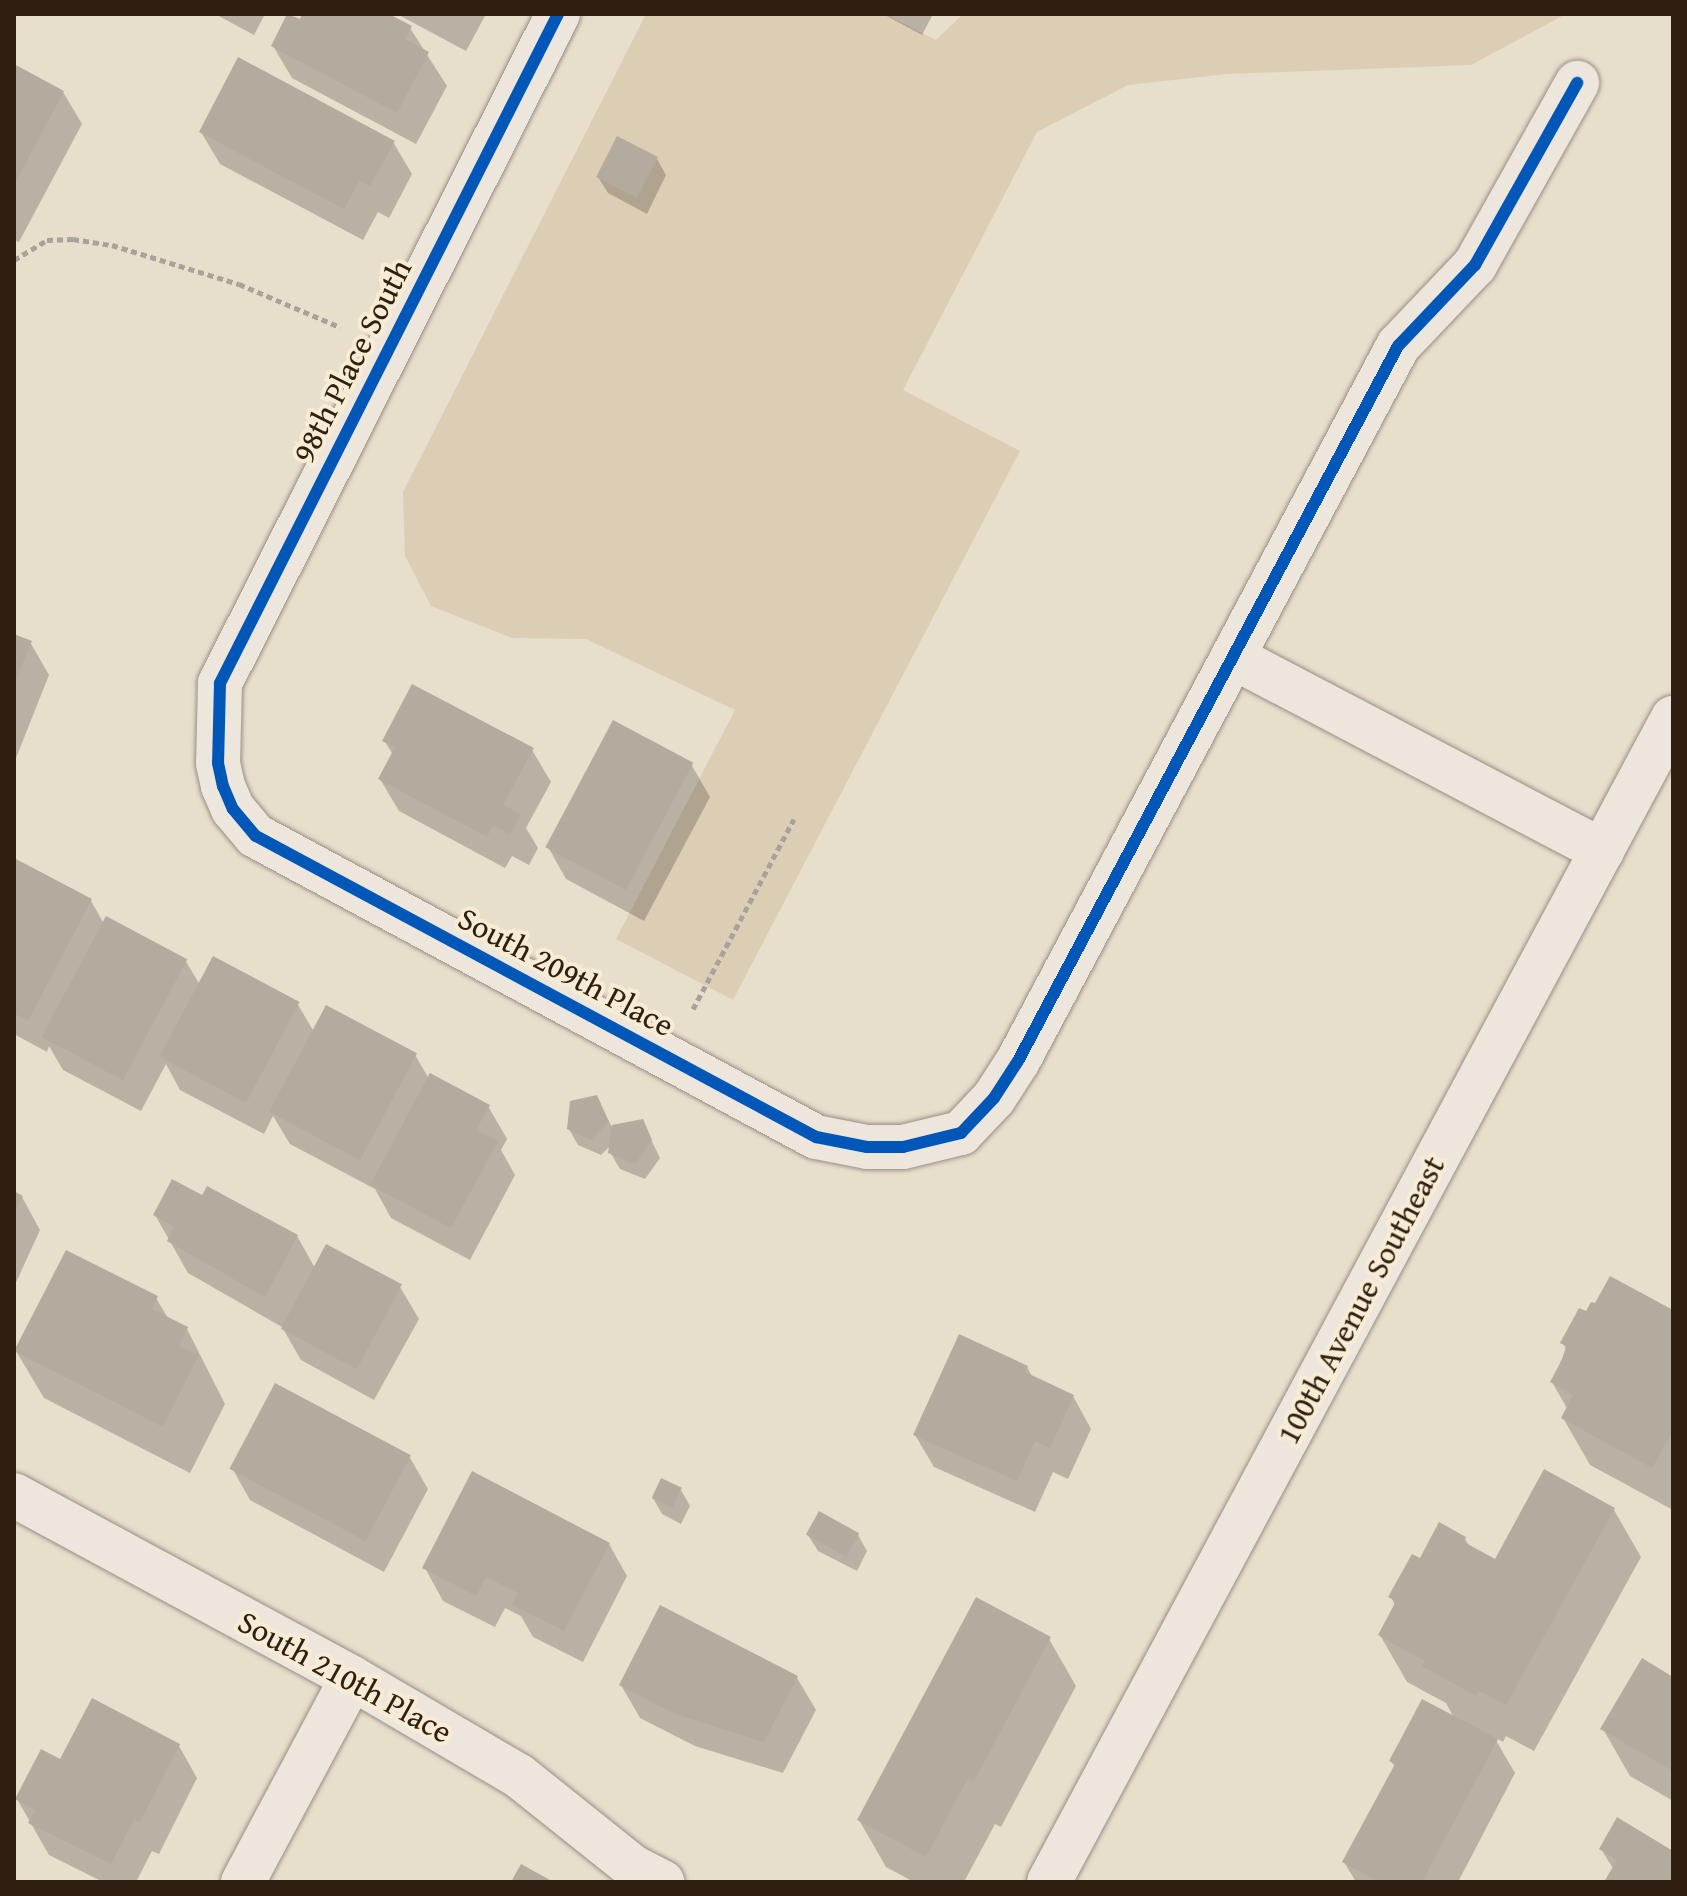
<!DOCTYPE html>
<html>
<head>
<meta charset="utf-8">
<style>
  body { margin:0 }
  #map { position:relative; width:1687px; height:1896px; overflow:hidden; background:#e8decc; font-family:"Gentium Book Plus",serif }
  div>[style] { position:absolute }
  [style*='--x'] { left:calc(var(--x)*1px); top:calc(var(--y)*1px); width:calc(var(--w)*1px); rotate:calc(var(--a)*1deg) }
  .green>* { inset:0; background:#dcceb4 }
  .shadow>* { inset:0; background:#0003 }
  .building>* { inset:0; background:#b3ab9e; transform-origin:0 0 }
  .path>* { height:5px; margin-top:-2.5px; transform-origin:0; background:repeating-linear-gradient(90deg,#a8a29b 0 6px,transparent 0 10px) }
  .roads { filter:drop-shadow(0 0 2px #978f83) drop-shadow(0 0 2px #978f83) }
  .minor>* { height:44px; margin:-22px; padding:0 22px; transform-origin:22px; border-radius:22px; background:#ece6dd }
  .cycleway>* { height:12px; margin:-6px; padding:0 6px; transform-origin:6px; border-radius:6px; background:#0057b8 }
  span { translate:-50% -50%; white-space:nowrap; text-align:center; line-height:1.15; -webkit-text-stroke:8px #f8ecd5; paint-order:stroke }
  .street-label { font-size:32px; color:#2f1f11 }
  .frame { position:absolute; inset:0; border:16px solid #2f1f11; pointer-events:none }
</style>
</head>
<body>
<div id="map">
  <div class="green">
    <i style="clip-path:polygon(646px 14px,885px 14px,936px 40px,963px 14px,1566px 14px,1471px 65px,1227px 74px,1128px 85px,1037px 132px,903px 390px,1020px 451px,733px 1000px,616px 939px,735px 710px,586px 639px,512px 638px,431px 606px,405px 556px,403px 492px)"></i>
  </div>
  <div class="shadow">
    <i style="clip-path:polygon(215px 14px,265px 14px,254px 35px)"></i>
    <i style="clip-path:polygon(305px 14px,385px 14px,410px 28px,447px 86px,416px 144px,292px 78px,273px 46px)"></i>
    <i style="clip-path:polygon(397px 14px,486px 14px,466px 51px)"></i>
    <i style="clip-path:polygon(883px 14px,933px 14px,922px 35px)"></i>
    <i style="clip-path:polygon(14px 66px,63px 92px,82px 124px,19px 242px,14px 240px)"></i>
    <i style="clip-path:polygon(201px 132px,393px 142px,412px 174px,389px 218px,378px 212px,363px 240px,220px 164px)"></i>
    <i style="clip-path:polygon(657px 159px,666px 175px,647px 214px,608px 193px,598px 177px)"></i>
    <i style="clip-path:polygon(14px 636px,30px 642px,49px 675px,16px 758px)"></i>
    <i style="clip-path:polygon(384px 740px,532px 750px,551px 782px,526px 828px,538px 848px,529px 865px,512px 856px,505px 868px,399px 811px,380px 779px,393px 755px)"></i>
    <i style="clip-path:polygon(691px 764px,710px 797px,644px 921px,566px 879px,548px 847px)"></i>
    <i style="clip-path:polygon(14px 860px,91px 901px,104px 924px,185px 960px,200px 985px,297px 1003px,314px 1032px,415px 1055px,429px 1079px,488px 1106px,507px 1139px,501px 1150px,515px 1175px,470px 1260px,391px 1218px,375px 1189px,290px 1144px,273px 1116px,264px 1134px,180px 1090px,166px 1064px,141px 1111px,63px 1070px,49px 1046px,47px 1052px,14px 1034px)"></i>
    <i style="clip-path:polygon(596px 1097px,612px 1127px,642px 1121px,660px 1158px,645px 1179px,620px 1169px,610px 1152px,612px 1144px,601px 1155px,578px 1145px,569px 1129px)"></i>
    <i style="clip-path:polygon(14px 1193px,22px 1197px,40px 1230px,14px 1287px)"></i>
    <i style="clip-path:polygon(203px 1198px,297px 1236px,315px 1268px,400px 1287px,419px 1319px,374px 1400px,301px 1360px,282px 1327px,188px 1273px,155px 1215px)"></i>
    <i style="clip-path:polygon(156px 1298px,169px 1320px,187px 1329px,225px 1404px,190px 1473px,44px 1398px,16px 1351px)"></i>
    <i style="clip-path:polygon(1673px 1312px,1673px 1510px,1590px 1465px,1563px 1418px,1568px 1410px,1552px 1382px,1566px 1349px,1563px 1343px,1587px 1314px)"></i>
    <i style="clip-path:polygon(1027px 1367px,1033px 1378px,1073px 1396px,1091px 1429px,1068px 1479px,1053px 1472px,1035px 1512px,934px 1467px,915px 1435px)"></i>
    <i style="clip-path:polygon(409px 1456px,428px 1489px,384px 1572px,250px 1500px,232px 1468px)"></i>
    <i style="clip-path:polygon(681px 1490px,690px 1506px,681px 1524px,662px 1514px,653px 1498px)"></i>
    <i style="clip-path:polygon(1614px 1510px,1641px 1557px,1534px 1751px,1506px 1736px,1503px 1742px,1494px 1737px,1515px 1773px,1458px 1882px,1356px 1882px,1344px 1862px,1395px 1767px,1391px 1761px,1454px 1718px,1446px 1703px,1407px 1682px,1380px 1635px,1395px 1606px,1391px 1597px,1420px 1560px,1465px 1539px,1470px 1547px,1496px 1561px)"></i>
    <i style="clip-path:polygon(808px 1535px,858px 1535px,867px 1551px,857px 1571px,818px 1551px)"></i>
    <i style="clip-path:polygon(609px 1544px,627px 1576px,583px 1662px,533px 1637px,521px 1616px,505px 1608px,495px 1627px,443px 1601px,425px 1568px)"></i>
    <i style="clip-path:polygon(1049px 1639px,1076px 1686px,1001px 1827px,995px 1824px,964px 1882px,914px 1882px,886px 1867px,859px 1820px)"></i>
    <i style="clip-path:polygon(797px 1678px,816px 1710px,783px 1773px,695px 1746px,640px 1718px,621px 1685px)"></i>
    <i style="clip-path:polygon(1673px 1679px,1673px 1801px,1630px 1776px,1603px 1729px)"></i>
    <i style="clip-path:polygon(179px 1746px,197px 1778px,159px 1854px,152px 1851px,136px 1882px,103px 1882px,49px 1855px,17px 1799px,61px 1762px)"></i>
    <i style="clip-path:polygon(1601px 1849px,1673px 1853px,1673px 1882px,1607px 1882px,1614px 1870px)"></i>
  </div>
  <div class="building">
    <i style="clip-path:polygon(287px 14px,300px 19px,302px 14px,389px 14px,412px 26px,405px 39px,429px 52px,397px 113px,271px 46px)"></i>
    <i style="clip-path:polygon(238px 57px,395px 141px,370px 186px,359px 181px,344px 209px,199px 132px)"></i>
    <i style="clip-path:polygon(14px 64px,64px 91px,14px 185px)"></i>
    <i style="left:617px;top:136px;width:46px;height:46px;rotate:27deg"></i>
    <i style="clip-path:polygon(14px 634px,32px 641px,14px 684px)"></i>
    <i style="clip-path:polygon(412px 684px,534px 748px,503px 805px,521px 814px,510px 834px,493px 825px,487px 837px,378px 779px,395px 747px,382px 741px)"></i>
    <i style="left:613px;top:720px;width:91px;height:144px;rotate:28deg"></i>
    <i style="clip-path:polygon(14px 858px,92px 899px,28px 1021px,14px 1013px)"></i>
    <i style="left:106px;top:916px;width:92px;height:137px;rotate:28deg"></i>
    <i style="left:213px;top:956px;width:98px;height:114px;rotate:28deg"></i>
    <i style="left:326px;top:1005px;width:103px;height:121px;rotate:28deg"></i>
    <i style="clip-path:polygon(430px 1073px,490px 1105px,476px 1130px,498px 1141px,451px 1228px,370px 1185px)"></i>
    <i style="clip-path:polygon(597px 1095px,609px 1122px,591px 1140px,567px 1129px,570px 1101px)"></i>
    <i style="clip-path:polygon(643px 1119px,652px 1140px,635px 1164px,608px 1153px,612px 1125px)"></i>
    <i style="clip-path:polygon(172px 1179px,202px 1195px,207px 1186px,298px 1235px,265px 1297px,167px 1241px,174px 1227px,153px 1215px)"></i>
    <i style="clip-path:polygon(14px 1191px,23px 1196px,14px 1214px)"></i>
    <i style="left:326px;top:1244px;width:86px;height:96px;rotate:28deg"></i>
    <i style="clip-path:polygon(66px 1250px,158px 1296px,152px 1309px,188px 1327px,179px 1346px,199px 1355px,163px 1427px,14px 1351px)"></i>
    <i style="clip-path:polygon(1610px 1276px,1673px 1310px,1673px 1430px,1652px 1468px,1561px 1418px,1573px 1395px,1550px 1382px,1563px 1358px,1566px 1346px,1560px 1343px,1579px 1308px,1586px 1311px,1591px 1302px,1595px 1303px)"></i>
    <i style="clip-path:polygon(959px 1334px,1028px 1366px,1025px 1372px,1074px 1395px,1050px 1448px,1035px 1441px,1017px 1481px,913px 1435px)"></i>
    <i style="left:275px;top:1383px;width:154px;height:97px;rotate:28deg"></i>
    <i style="clip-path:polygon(1544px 1469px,1615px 1508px,1506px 1705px,1479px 1691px,1476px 1696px,1422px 1666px,1425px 1661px,1378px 1635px,1396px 1601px,1388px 1597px,1412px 1554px,1420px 1558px,1439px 1522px,1466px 1537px,1464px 1542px,1495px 1559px)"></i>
    <i style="clip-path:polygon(472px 1471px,610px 1543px,564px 1631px,512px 1605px,518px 1593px,486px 1577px,476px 1596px,422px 1568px)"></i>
    <i style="left:661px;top:1478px;width:23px;height:22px;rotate:25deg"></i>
    <i style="left:819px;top:1511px;width:46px;height:27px;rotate:29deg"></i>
    <i style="clip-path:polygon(976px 1597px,1051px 1637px,974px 1781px,968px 1778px,926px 1857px,857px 1820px)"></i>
    <i style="clip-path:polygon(660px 1605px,798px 1676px,764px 1742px,675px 1714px,619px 1685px)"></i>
    <i style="clip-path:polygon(1642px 1658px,1673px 1677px,1673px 1771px,1600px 1729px)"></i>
    <i style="clip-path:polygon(92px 1698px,180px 1744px,140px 1822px,134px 1820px,111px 1864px,28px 1823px,35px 1810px,15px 1799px,41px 1749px,60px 1759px)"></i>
    <i style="clip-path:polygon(1422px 1699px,1498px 1739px,1422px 1882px,1379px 1882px,1342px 1862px,1395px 1764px,1389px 1761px)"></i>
    <i style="clip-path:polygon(1617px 1817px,1673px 1851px,1673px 1882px,1604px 1882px,1617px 1860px,1599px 1849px)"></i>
    <i style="clip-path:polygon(521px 1864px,550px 1880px,549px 1882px,511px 1882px)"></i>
  </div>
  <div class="path">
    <i style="--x:14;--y:260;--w:39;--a:-31"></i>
    <i style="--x:47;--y:240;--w:26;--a:-2"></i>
    <i style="--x:73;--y:239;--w:39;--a:9"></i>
    <i style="--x:112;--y:245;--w:133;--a:17.1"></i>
    <i style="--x:239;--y:284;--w:110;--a:23.1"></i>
    <i style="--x:693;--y:1009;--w:215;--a:-62"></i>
  </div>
  <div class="roads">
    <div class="minor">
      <i style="--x:558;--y:14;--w:750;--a:116.8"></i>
      <i style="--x:220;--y:683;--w:80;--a:91.4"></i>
      <i style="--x:218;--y:763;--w:24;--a:78"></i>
      <i style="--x:223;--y:786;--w:25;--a:67"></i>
      <i style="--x:233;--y:809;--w:35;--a:50"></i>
      <i style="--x:256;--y:836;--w:636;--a:28.26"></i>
      <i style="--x:816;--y:1137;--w:52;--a:11.1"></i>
      <i style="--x:867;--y:1147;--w:36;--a:0"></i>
      <i style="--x:903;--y:1147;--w:60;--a:-13.6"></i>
      <i style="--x:961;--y:1133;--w:48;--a:-46.7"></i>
      <i style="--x:994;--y:1098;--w:44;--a:-57"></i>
      <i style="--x:1018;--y:1061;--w:810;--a:-62.01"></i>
      <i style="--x:1398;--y:346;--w:112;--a:-46.5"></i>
      <i style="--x:1475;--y:265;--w:209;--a:-60.7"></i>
      <i style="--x:1233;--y:657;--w:417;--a:27.7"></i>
      <i style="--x:14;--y:1495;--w:384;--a:28.4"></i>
      <i style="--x:352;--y:1678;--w:194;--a:30.4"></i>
      <i style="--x:519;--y:1776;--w:146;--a:38.6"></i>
      <i style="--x:633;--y:1867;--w:33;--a:27"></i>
      <i style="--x:243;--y:1882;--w:231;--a:-61.9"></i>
      <i style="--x:1049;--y:1882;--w:1321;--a:-61.81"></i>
    </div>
  </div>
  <div class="cycleway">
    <i style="--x:558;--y:14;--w:750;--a:116.8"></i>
    <i style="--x:220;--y:683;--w:80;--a:91.4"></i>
    <i style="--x:218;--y:763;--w:24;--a:78"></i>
    <i style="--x:223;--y:786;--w:25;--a:67"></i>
    <i style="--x:233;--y:809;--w:35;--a:50"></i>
    <i style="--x:256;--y:836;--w:636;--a:28.26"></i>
    <i style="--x:816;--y:1137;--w:52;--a:11.1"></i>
    <i style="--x:867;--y:1147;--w:36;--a:0"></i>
    <i style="--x:903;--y:1147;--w:60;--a:-13.6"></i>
    <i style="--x:961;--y:1133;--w:48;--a:-46.7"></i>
    <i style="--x:994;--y:1098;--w:44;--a:-57"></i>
    <i style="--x:1018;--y:1061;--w:810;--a:-62.01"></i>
    <i style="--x:1398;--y:346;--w:112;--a:-46.5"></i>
    <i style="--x:1475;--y:265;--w:209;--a:-60.7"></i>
  </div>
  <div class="street-label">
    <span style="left:352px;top:361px;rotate:-63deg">98th Place South</span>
    <span style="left:566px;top:972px;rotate:28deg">South 209th Place</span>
    <span style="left:1361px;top:1300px;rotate:-62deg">100th Avenue Southeast</span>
    <span style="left:345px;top:1677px;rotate:29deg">South 210th Place</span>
  </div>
  <div class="frame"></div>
</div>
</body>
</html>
